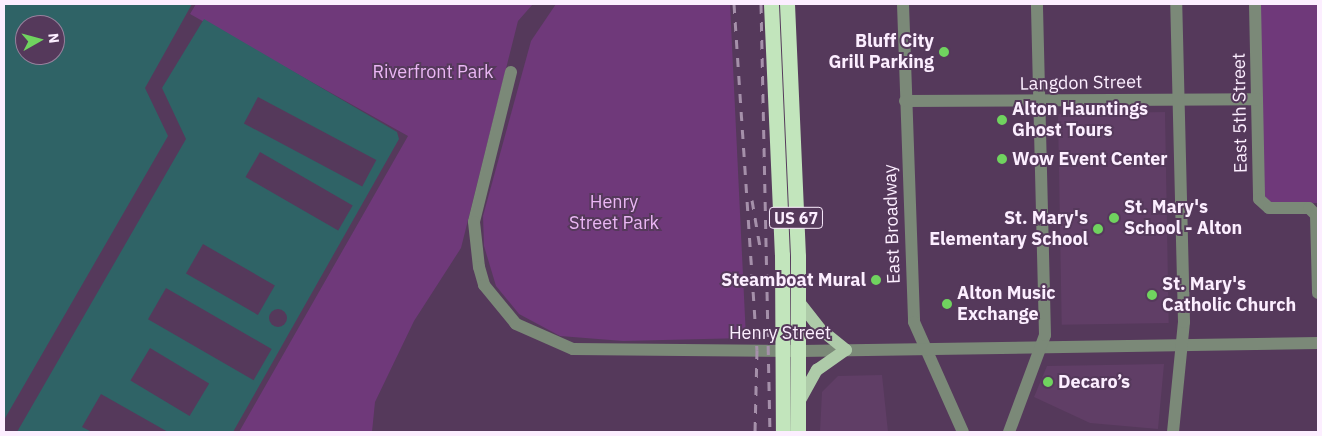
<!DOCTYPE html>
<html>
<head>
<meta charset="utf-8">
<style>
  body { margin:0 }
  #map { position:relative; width:1322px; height:436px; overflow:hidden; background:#55395b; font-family:"IBM Plex Sans",sans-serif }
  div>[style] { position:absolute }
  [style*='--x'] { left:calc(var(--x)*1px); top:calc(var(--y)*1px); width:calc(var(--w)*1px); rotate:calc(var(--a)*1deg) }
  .built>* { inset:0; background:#603e66; transform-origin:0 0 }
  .green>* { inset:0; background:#6f397a }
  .water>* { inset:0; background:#2f6366 }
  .pier>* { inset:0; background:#55395b; transform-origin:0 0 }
  .round { border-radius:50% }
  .minor>* { height:12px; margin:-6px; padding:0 6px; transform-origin:6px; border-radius:6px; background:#7b8978 }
  .major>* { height:12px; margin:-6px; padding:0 6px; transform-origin:6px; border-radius:6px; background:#aecba9 }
  .highway>* { height:15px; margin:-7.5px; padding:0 7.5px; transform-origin:7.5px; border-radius:7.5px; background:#c2e5bc }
  .rail>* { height:3px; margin-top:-1.5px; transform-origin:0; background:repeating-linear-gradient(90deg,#a590aa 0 9px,transparent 0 18px) }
  .dots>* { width:14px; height:14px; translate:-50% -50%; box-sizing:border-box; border:2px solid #55395b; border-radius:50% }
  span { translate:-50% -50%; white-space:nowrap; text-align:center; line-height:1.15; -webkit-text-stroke:4px #55395b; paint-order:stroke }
  .shield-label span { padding:1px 4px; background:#55395b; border:1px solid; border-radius:4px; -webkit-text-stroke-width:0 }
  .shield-label { font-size:16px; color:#fceeff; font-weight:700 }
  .poi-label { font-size:18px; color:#fceeff; font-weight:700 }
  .right { translate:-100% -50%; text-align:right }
  .left { translate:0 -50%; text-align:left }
  .park-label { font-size:18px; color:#ebb7f5 }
  .street-label { font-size:18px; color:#fceeff }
  .frame { position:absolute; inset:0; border:5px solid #fceeff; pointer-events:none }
  .north { position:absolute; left:15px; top:15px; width:50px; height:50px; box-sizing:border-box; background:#55395b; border:1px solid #98819d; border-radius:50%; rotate:83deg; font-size:14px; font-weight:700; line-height:20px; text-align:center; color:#fceeff }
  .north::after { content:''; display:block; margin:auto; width:18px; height:22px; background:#70d35f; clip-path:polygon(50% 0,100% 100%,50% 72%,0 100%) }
</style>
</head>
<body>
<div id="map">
  <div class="built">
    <i style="left:1165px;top:112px;width:211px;height:107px;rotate:89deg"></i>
    <i style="clip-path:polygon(1164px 364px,1158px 429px,1090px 423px,1034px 397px,1047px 366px)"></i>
    <i style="clip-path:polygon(882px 375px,888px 432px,820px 432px,822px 392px,838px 376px)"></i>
  </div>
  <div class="green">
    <i style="clip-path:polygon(196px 4px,533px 4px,518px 21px,461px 248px,414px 321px,375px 402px,372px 432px,239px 432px,408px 136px,190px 14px)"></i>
    <i style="clip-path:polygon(556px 4px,730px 4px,746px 338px,623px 341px,560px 336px,519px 314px,496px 286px,484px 246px,483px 216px,531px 41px)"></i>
    <i style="clip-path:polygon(1260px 4px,1318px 4px,1318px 203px,1271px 203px,1264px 197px)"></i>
  </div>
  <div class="water">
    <i style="clip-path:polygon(evenodd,4px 4px,192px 4px,145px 88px,168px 136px,4px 420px,4px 4px,25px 25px,55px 25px,55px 55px,25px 55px,25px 25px)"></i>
    <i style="clip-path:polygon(204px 19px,397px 132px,399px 139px,233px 432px,17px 432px,186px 139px,162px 88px)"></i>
  </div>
  <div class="pier">
    <i style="left:258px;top:97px;width:134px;height:30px;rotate:28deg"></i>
    <i style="left:260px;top:152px;width:107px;height:29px;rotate:30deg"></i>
    <i style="left:203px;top:244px;width:83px;height:34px;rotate:30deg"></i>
    <i style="left:166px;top:288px;width:122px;height:36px;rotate:30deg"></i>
    <i class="round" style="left:269px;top:309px;width:18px;height:18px"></i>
    <i style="left:150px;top:348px;width:69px;height:38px;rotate:31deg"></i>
    <i style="clip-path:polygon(101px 394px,168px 432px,92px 432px,82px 427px)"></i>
  </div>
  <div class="minor">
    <i style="--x:903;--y:4;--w:318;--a:88"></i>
    <i style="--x:914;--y:322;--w:120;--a:66"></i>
    <i style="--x:1255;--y:4;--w:195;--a:88.8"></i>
    <i style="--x:1259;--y:199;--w:13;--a:42"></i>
    <i style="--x:1269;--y:208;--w:40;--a:0"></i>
    <i style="--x:1309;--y:208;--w:10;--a:45"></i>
    <i style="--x:1316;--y:215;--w:78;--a:88.5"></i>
    <i style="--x:511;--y:72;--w:154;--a:103.9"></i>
    <i style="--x:474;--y:222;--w:45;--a:83.7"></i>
    <i style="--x:479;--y:267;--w:19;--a:74"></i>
    <i style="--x:484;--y:285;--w:50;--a:50.6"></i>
    <i style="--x:516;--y:324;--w:62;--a:23.7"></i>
    <i style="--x:573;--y:349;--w:227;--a:0.5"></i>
    <i style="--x:800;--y:351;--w:518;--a:-0.88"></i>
    <i style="--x:905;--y:101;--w:352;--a:-0.3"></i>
    <i style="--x:1009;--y:432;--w:103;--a:-69.6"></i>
    <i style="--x:1045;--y:335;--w:331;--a:-91.4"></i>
    <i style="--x:1173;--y:432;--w:111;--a:-84.3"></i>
    <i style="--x:1184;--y:322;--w:318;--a:-91.4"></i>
  </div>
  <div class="major">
    <i style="--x:799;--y:402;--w:37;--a:-61"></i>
    <i style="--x:817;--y:370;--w:35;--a:-35"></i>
    <i style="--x:846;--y:350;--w:32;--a:-141"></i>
    <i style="--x:821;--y:330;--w:36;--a:-128"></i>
  </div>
  <div class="highway">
    <i style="--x:771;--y:4;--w:251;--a:87.5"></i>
    <i style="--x:782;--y:255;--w:177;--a:89.7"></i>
    <i style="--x:787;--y:4;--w:252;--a:87.5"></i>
    <i style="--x:798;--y:256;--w:176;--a:90"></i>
  </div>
  <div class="rail">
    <i style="--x:734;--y:4;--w:347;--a:86.2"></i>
    <i style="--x:757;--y:350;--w:82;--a:91.4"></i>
    <i style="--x:761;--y:4;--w:428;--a:88.8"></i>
    <i style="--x:752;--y:200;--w:48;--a:80.3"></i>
  </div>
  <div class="dots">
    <i style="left:944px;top:52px;background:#70d35f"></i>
    <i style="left:1002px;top:120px;background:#70d35f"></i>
    <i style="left:1002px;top:159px;background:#70d35f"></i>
    <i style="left:1114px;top:218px;background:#70d35f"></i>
    <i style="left:1098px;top:229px;background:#70d35f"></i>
    <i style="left:876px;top:280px;background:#70d35f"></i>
    <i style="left:1152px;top:295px;background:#70d35f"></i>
    <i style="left:947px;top:304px;background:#70d35f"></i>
    <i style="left:1048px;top:382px;background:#70d35f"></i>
  </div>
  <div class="shield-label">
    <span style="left:796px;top:218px">US 67</span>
  </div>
  <div class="poi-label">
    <span class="right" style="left:934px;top:52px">Bluff City<br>Grill Parking</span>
    <span class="left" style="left:1012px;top:120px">Alton Hauntings<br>Ghost Tours</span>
    <span class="left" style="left:1012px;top:159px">Wow Event Center</span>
    <span class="left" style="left:1124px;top:218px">St. Mary's<br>School - Alton</span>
    <span class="right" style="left:1088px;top:229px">St. Mary's<br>Elementary School</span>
    <span class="right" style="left:866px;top:280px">Steamboat Mural</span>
    <span class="left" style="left:1162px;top:295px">St. Mary's<br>Catholic Church</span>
    <span class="left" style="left:957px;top:304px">Alton Music<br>Exchange</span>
    <span class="left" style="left:1058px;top:382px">Decaro’s</span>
  </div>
  <div class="park-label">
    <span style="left:433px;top:72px">Riverfront Park</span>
    <span style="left:614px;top:213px">Henry<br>Street Park</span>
  </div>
  <div class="street-label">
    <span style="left:1081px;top:83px;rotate:-1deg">Langdon Street</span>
    <span style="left:1240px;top:113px;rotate:-91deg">East 5th Street</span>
    <span style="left:892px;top:224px;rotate:-92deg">East Broadway</span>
    <span style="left:780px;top:333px">Henry Street</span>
  </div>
  <div class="frame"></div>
  <div class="north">N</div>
</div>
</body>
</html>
